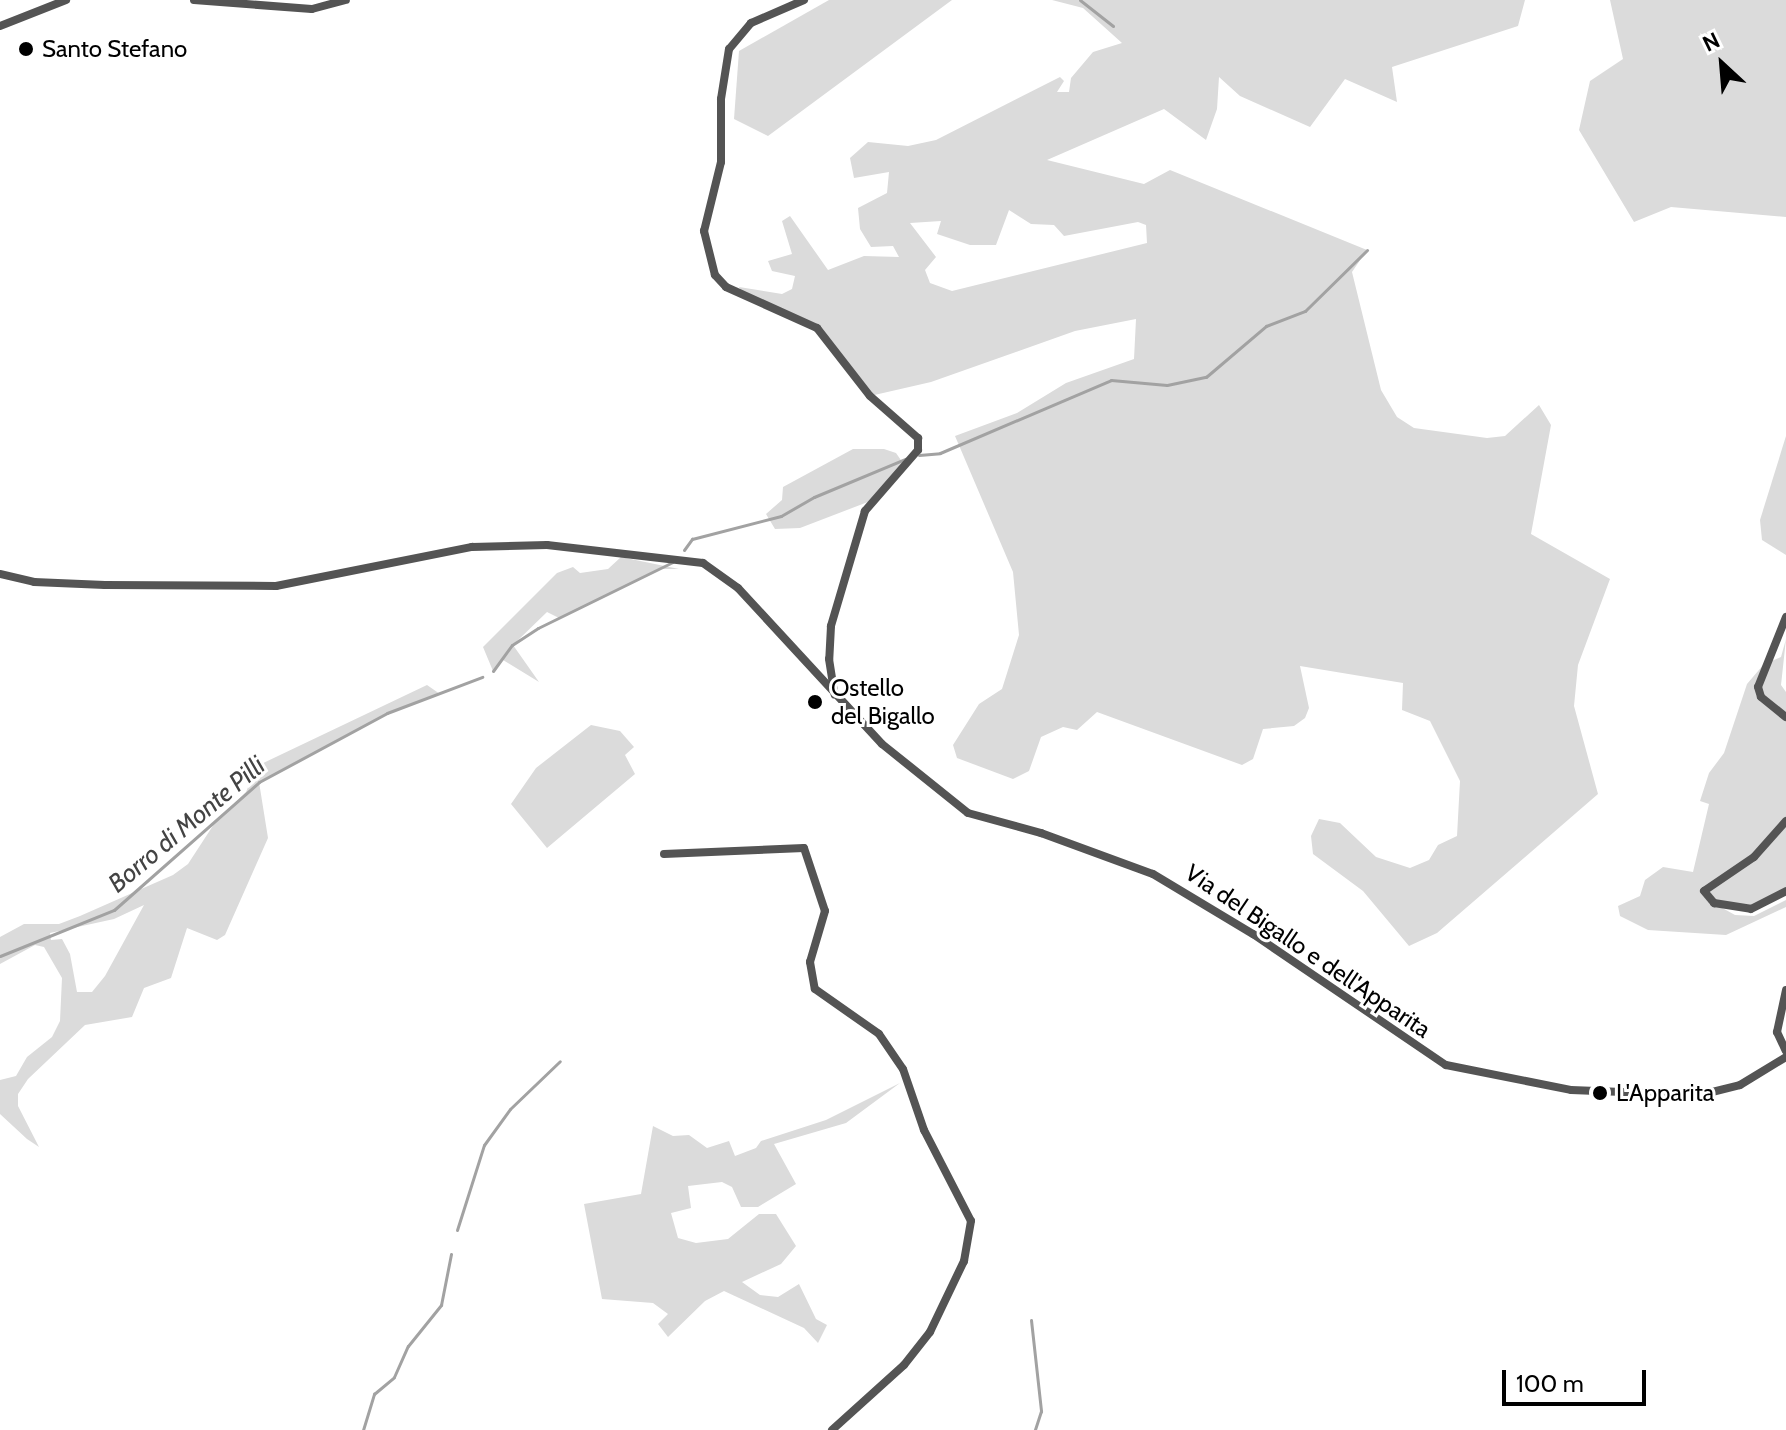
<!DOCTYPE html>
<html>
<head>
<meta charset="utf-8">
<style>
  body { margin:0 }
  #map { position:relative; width:1786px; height:1430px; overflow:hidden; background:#fff; font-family:Cabin,sans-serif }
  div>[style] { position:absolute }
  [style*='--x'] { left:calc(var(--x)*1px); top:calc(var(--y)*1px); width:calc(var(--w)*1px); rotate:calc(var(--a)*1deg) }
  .green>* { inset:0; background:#dbdbdb }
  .stream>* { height:3px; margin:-1.5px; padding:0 1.5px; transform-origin:1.5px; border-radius:1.5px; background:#a2a2a2 }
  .street>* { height:8px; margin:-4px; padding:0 4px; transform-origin:4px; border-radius:4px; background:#545454 }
  .dots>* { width:22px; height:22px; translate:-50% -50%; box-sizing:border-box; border:4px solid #fff; border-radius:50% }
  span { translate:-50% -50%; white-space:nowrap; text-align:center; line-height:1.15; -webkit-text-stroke:6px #fff; paint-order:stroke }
  .poi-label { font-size:24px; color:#000 }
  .left { translate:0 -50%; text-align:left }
  .street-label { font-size:24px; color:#000 }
  .water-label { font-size:26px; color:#434343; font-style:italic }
  .north { position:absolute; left:1682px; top:24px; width:80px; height:80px; -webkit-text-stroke:6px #fff; paint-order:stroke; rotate:334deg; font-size:22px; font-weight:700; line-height:32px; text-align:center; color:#000 }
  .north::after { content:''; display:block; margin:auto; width:28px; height:36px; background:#000; clip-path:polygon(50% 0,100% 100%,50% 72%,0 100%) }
  .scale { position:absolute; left:1502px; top:1370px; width:144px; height:36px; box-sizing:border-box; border:4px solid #000; border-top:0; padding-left:10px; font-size:24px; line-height:28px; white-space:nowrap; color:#000; -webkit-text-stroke:6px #fff; paint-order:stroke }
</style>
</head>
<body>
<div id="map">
  <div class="green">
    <i style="clip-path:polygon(829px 0,952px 0,768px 136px,734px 119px,739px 51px)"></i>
    <i style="clip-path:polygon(evenodd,1052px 0,1525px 0,1518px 26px,1392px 67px,1397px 102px,1345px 79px,1310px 127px,1240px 96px,1219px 77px,1217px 109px,1206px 140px,1164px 109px,1047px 160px,1144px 184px,1170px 170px,1367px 250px,1352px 272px,1381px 390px,1397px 417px,1414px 428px,1487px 438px,1505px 436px,1539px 405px,1551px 425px,1531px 534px,1610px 579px,1578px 665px,1574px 706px,1598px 794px,1437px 933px,1409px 946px,1363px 891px,1313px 854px,1311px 836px,1319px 819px,1340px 823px,1376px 857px,1410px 868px,1429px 860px,1438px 845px,1457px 836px,1460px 781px,1430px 721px,1402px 710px,1403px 683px,1300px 666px,1309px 708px,1305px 718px,1294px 726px,1263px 729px,1253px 759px,1242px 765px,1097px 712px,1077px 730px,1063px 727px,1041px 737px,1029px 771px,1013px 779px,957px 758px,953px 745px,979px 704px,1002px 689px,1019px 635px,1013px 572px,955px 436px,1017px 413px,1066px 383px,1134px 359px,1136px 319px,1075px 331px,931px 382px,870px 396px,817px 328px,744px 297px,739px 287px,782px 294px,792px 289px,795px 276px,772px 271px,768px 261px,792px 254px,782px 221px,790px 216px,828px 270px,864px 256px,899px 257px,893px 246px,871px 247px,860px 229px,858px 208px,887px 193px,889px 172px,854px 178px,850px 158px,868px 142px,908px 146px,936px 140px,1060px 77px,1064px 81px,1057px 92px,1069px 92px,1071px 78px,1093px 52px,1122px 43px,1083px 8px,1052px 0,1009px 210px,1031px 224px,1054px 225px,1064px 236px,1138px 222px,1146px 225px,1147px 243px,952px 291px,930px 283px,925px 270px,936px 257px,910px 223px,941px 221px,937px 234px,970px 245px,996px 245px,1009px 210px)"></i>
    <i style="clip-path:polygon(1610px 0,1786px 0,1786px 217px,1671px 207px,1634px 222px,1579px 130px,1590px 81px,1623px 59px)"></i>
    <i style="clip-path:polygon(1786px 436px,1786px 555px,1762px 540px,1760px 520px)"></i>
    <i style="clip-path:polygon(853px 449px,884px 449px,896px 453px,905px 466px,873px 500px,800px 528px,775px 529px,766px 514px,782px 500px,783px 487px)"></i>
    <i style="clip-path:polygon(621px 557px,679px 569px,661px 569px,559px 618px,547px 612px,513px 645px,539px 682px,503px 660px,493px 671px,483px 647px,557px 573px,573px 567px,580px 573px,608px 569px)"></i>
    <i style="clip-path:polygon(1786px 639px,1781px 685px,1786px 692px,1786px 891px,1751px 909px,1715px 904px,1735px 915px,1754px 916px,1786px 900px,1786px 907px,1726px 935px,1648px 930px,1620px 916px,1618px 906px,1640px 896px,1645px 880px,1663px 867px,1693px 872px,1709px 804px,1700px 801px,1709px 773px,1724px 753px,1747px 684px,1764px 664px,1781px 657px)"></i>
    <i style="clip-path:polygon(evenodd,427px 685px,440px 694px,387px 713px,259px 782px,268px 838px,225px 935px,217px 940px,187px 928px,171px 978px,144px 988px,132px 1017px,85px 1025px,28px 1079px,18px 1094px,18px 1106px,39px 1147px,27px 1139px,0 1114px,0 1080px,16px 1076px,27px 1057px,52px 1037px,60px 1021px,62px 978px,44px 947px,35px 945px,0 964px,0 937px,24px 924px,59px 924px,80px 916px,173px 875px,188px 864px,216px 821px,246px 792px,257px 766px,427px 685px,144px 905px,105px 976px,92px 992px,77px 992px,70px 954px,62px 939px,51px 940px,50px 933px,114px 919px,144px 905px)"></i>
    <i style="clip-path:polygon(591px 725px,620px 731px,634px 747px,625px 755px,635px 774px,547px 848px,511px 804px,536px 768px)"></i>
    <i style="clip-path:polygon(900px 1083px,846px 1123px,774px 1144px,796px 1184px,758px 1207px,741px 1207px,732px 1187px,722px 1182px,688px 1186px,691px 1208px,671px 1213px,678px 1238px,696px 1243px,728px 1239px,759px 1214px,776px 1214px,796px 1246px,781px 1264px,742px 1282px,760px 1295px,778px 1297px,799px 1284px,816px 1319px,827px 1325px,818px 1343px,804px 1328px,724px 1291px,705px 1301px,668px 1337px,658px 1324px,668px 1314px,653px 1303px,602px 1299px,584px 1204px,641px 1194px,653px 1126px,673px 1136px,689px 1135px,707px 1148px,729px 1141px,735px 1156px,756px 1148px,761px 1141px,826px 1120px)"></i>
  </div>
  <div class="stream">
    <i style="--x:1080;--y:0;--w:42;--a:38.2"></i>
    <i style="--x:919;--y:455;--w:21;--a:-5"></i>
    <i style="--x:940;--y:453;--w:186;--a:-23.1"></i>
    <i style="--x:1111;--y:380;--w:56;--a:5.1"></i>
    <i style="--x:1167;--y:385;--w:40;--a:-12"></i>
    <i style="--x:1206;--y:377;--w:79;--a:-40.4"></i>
    <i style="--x:1266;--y:326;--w:42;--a:-21"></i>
    <i style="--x:1305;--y:311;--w:87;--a:-44.5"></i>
    <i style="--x:684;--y:550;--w:14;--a:-54"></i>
    <i style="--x:692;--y:539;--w:92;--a:-14.5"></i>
    <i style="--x:781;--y:516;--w:38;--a:-30"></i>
    <i style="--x:814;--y:497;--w:99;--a:-22.7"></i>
    <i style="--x:493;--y:671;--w:32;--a:-54"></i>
    <i style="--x:512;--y:645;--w:31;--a:-33"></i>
    <i style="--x:538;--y:628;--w:150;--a:-26.1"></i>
    <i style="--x:0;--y:956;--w:123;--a:-22"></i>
    <i style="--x:114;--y:910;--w:193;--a:-41.4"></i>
    <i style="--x:259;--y:782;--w:145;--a:-28.3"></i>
    <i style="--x:387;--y:713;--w:102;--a:-20.8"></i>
    <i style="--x:457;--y:1230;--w:89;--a:-72.4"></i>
    <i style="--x:484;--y:1145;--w:44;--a:-54.2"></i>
    <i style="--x:510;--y:1109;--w:69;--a:-43.8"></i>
    <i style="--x:1031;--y:1320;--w:92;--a:83.7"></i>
    <i style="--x:1041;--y:1411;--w:20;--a:108"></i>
    <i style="--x:363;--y:1430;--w:38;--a:-73"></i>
    <i style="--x:374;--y:1394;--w:26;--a:-40"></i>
    <i style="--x:394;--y:1377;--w:34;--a:-66"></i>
    <i style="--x:408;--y:1346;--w:53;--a:-51.2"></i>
    <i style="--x:441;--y:1305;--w:52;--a:-78.9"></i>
  </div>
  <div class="street">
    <i style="--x:194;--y:0;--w:118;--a:4.4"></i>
    <i style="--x:312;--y:9;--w:35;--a:-15"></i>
    <i style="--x:804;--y:0;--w:58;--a:156.5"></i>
    <i style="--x:751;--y:23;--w:34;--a:130"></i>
    <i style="--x:729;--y:49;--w:51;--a:99.1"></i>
    <i style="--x:721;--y:99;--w:63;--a:90"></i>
    <i style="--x:721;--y:162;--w:71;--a:103.8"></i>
    <i style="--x:704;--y:231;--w:45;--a:76"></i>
    <i style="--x:715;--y:275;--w:16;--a:47"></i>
    <i style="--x:726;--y:287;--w:100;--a:24.3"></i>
    <i style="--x:817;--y:328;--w:86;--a:52.1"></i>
    <i style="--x:870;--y:396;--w:64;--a:41.2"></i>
    <i style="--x:918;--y:438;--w:12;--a:90"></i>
    <i style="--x:918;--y:450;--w:81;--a:131"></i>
    <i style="--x:865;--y:511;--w:120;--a:106.5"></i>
    <i style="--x:831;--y:626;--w:33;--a:93"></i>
    <i style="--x:829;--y:659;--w:36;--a:81"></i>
    <i style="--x:0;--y:26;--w:71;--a:-21.5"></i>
    <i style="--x:0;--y:574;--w:35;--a:13"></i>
    <i style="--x:34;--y:582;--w:71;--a:2.4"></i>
    <i style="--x:105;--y:585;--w:171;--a:0.3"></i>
    <i style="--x:276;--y:586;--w:200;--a:-11.3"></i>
    <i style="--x:472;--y:547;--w:75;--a:-1.5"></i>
    <i style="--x:547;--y:545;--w:157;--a:6.6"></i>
    <i style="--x:703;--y:563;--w:43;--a:35.5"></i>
    <i style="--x:738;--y:588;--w:212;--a:47.3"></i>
    <i style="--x:882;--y:744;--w:110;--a:38.7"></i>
    <i style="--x:968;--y:813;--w:76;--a:15.3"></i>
    <i style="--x:1041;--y:833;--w:119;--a:20.1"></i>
    <i style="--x:1153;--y:874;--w:117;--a:31"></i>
    <i style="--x:1253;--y:934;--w:233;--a:34.2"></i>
    <i style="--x:1446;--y:1065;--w:127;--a:11.3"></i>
    <i style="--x:1571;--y:1090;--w:129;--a:2.2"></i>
    <i style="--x:1700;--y:1095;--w:41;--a:-14"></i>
    <i style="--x:1740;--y:1085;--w:54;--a:-31.3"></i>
    <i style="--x:1786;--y:617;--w:75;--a:111.8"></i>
    <i style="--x:1758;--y:687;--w:10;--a:73"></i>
    <i style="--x:1761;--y:697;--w:32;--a:39"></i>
    <i style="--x:1786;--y:821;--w:48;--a:131.6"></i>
    <i style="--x:1754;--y:857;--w:60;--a:145.8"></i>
    <i style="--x:1704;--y:891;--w:16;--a:50"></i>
    <i style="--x:1714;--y:903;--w:37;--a:9"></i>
    <i style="--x:1751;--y:909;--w:39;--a:-27"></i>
    <i style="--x:664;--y:854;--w:140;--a:-2.5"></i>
    <i style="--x:804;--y:848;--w:66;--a:71.6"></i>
    <i style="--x:825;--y:911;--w:53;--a:106.4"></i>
    <i style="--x:810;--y:962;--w:27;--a:80"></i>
    <i style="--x:815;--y:989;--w:78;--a:35.1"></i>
    <i style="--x:879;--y:1034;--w:42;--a:55.6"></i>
    <i style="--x:903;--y:1069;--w:65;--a:71"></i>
    <i style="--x:924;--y:1130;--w:102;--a:62.7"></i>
    <i style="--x:971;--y:1221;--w:41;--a:99.9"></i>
    <i style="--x:964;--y:1261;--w:79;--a:115.6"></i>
    <i style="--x:930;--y:1332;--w:42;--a:128.2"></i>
    <i style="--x:904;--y:1365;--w:97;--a:137.9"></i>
    <i style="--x:1786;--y:990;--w:43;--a:102.1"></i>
    <i style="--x:1777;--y:1032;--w:21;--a:65"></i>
  </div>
  <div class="dots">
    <i style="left:26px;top:49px;background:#000"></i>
    <i style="left:815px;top:702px;background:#000"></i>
    <i style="left:1600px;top:1093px;background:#000"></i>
  </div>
  <div class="poi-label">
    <span class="left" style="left:42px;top:49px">Santo Stefano</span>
    <span class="left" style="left:831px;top:702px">Ostello<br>del Bigallo</span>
    <span class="left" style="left:1616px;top:1093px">L'Apparita</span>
  </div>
  <div class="street-label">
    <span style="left:1308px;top:951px;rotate:34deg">Via del Bigallo e dell'Apparita</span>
  </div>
  <div class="water-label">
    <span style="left:187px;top:825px;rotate:-40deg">Borro di Monte Pilli</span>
  </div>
  <div class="north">N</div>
  <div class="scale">100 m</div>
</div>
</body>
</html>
